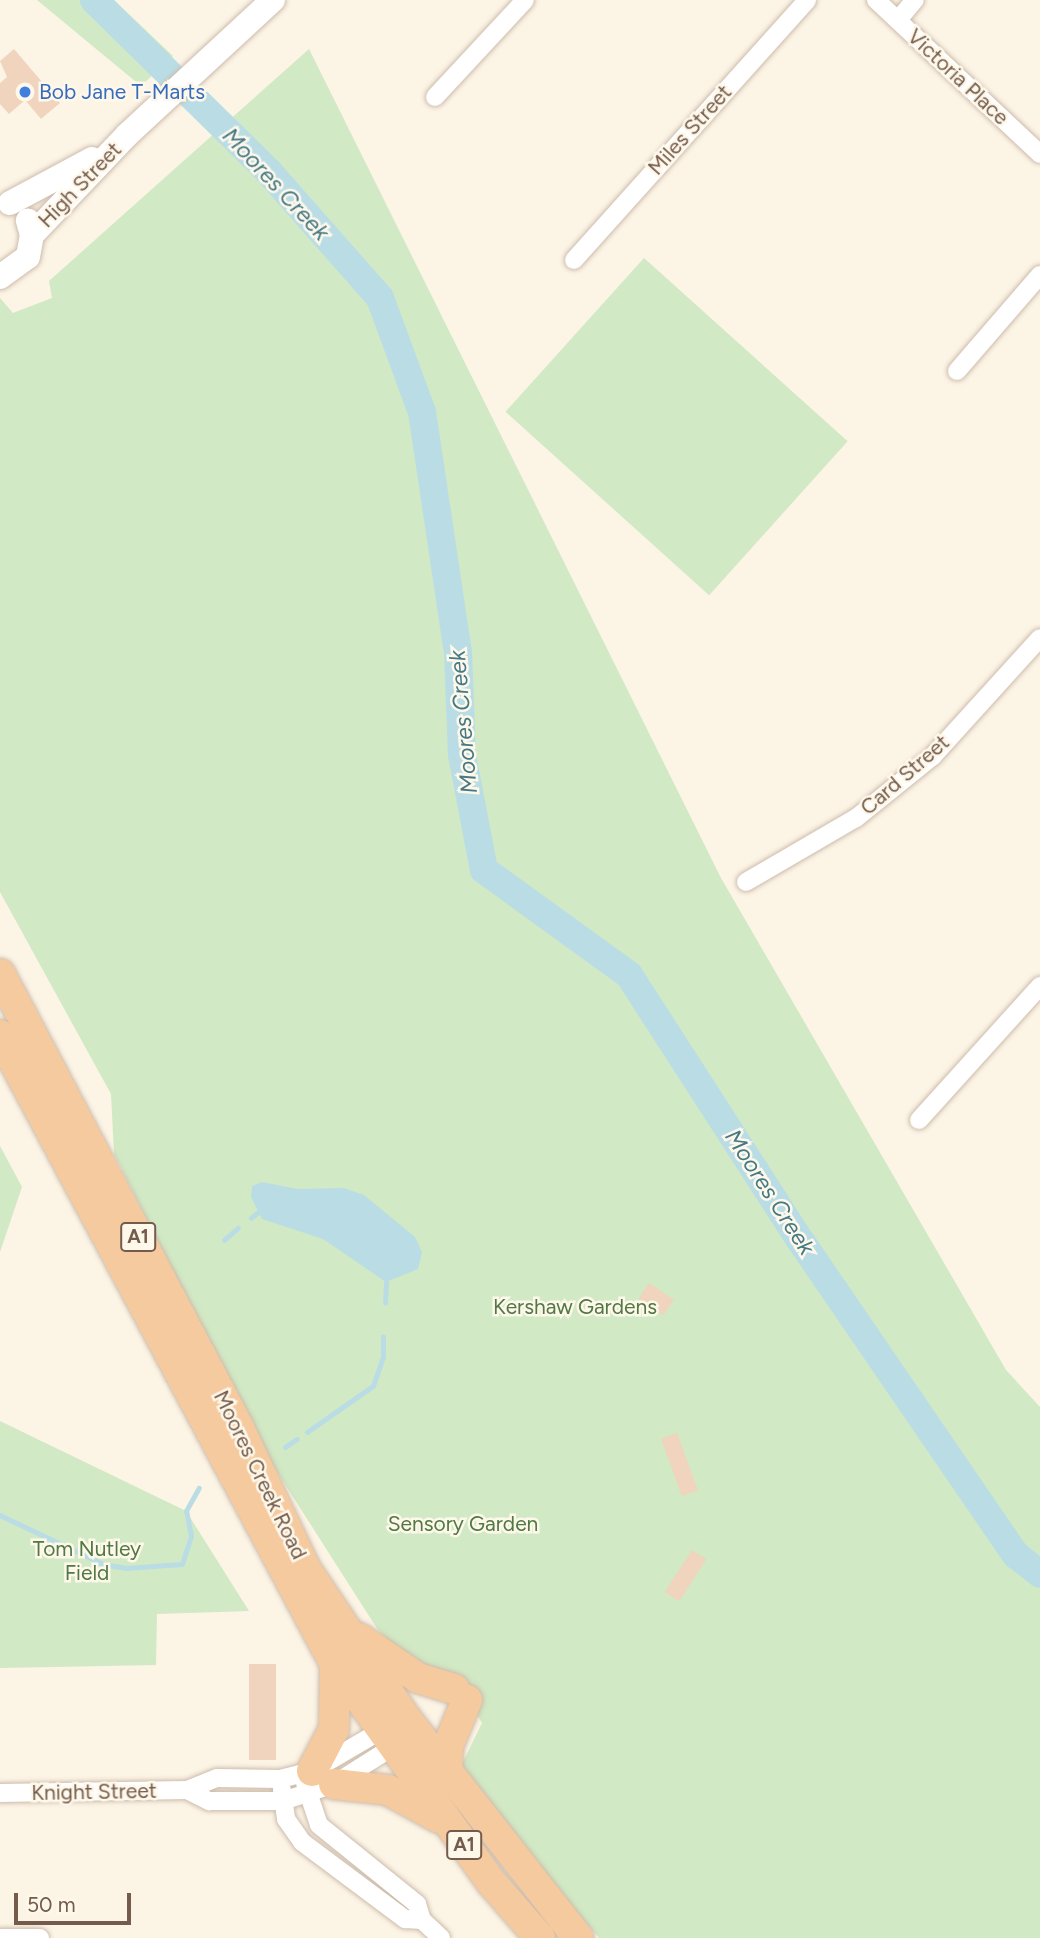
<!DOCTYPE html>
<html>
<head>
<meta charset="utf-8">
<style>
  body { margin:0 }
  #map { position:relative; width:1040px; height:1938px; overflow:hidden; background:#fcf4e5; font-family:Figtree,sans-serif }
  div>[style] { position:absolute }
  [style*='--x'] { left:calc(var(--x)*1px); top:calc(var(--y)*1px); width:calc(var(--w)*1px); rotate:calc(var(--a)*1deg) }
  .green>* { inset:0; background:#d1e9c4; transform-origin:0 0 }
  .water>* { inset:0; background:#badde5 }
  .stream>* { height:4.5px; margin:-2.25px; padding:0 2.25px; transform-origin:2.25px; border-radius:2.25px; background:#badde5 }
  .river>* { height:28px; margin:-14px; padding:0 14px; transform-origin:14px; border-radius:14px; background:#badde5 }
  .building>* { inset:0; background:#f0d4be; transform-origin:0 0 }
  .roads { filter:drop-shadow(0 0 2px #cdbcac) drop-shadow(0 0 2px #cdbcac) }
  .minor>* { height:18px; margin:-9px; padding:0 9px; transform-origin:9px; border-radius:9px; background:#fff }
  .secondary>* { height:24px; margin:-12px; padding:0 12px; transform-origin:12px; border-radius:12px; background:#fff }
  .trunk>* { height:30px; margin:-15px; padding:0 15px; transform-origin:15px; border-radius:15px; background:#f6ca9f }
  .dots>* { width:19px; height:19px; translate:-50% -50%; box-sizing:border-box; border:4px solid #fef8eb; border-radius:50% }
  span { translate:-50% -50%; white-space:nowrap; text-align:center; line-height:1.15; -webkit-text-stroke:5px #fef8eb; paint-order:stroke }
  .shield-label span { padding:2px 5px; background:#fef8eb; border:2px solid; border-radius:5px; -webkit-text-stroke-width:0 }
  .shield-label { font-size:19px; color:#745b4b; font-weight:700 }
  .street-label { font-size:21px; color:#745b4b }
  .shop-label { font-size:21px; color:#366cbe }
  .left { translate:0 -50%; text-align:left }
  .park-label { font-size:21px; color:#517943 }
  .water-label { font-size:23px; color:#457986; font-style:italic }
  .scale { position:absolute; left:14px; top:1893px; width:117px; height:32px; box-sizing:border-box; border:4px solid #745b4b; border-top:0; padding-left:9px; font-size:21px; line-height:24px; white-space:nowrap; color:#745b4b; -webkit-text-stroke:5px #fef8eb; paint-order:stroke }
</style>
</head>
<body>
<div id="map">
  <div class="green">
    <i style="clip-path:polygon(37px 0,114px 0,173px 56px,141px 86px)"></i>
    <i style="clip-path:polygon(309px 49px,721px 878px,1006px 1370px,1040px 1407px,1040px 1938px,599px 1938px,490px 1810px,461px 1766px,482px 1723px,452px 1675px,408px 1658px,378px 1630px,265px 1453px,114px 1154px,111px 1094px,0 892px,0 298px,13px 313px,52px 298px,49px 281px)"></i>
    <i style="left:644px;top:258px;width:274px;height:207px;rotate:42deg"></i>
    <i style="clip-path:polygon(0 1146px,22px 1187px,0 1252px)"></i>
    <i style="clip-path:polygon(0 1421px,186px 1511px,249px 1611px,157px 1614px,156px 1665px,0 1668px)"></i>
  </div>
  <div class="water">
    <i style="clip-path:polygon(262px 1182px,298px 1189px,344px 1188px,364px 1195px,415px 1237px,422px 1252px,418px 1269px,386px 1282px,323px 1239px,262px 1219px,251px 1197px,252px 1186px)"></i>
  </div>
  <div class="stream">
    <i style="--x:251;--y:1218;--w:8;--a:-40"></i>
    <i style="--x:224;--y:1240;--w:18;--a:-41"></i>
    <i style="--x:385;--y:1303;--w:21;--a:-87"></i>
    <i style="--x:307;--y:1432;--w:80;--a:-34.9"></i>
    <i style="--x:373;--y:1386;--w:31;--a:-71"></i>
    <i style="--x:383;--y:1357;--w:20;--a:-90"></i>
    <i style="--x:285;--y:1447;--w:14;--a:-34"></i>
    <i style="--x:0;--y:1515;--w:114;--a:25.4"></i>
    <i style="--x:103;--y:1564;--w:23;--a:10"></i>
    <i style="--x:126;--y:1568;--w:56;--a:-4.1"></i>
    <i style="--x:182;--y:1564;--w:29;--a:-72"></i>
    <i style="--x:191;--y:1536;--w:25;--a:-101"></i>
    <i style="--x:186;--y:1511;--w:26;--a:-61"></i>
  </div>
  <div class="river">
    <i style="--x:94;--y:0;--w:245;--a:44.5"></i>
    <i style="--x:269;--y:172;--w:168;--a:48.6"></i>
    <i style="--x:380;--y:298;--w:121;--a:69.8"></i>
    <i style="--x:422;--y:412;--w:243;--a:81.5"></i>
    <i style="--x:458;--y:652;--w:103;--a:87.8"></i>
    <i style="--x:462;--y:755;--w:117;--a:79.2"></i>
    <i style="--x:484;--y:870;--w:179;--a:35.9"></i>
    <i style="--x:629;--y:975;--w:315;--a:57.2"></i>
    <i style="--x:800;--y:1240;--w:382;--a:55.6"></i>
    <i style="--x:1016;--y:1555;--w:31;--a:38"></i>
  </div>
  <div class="building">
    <i style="clip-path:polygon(14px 49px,60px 103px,41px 119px,25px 100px,9px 114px,0 104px,0 83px,7px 77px,0 61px)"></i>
    <i style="left:649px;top:1283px;width:30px;height:19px;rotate:34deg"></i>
    <i style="left:677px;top:1433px;width:61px;height:17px;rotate:70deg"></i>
    <i style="left:692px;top:1550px;width:17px;height:50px;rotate:33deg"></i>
    <i style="left:249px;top:1664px;width:27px;height:96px"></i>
  </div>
  <div class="roads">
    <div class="minor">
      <i style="--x:876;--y:0;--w:225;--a:43.2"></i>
      <i style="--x:898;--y:20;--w:26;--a:-50"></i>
      <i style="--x:435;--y:97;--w:132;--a:-47.1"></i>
      <i style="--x:574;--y:260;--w:349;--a:-48.1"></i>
      <i style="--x:957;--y:371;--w:127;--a:-49.2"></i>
      <i style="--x:746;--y:882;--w:127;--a:-30.2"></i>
      <i style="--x:856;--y:818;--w:99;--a:-38.8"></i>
      <i style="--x:933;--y:756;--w:159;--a:-47.8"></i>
      <i style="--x:919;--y:1120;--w:181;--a:-47.9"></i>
      <i style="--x:305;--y:1783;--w:44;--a:71.6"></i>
      <i style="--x:319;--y:1825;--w:126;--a:38.9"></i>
      <i style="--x:417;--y:1904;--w:17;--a:73"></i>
      <i style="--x:422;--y:1920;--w:26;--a:43"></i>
      <i style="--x:187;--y:1790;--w:25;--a:27"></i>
      <i style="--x:209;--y:1801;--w:74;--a:0"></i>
      <i style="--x:283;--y:1801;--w:54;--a:-18.4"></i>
      <i style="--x:334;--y:1784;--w:71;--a:-32.3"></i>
      <i style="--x:282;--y:1790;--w:29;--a:82"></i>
      <i style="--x:286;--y:1819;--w:28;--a:55"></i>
      <i style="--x:302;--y:1842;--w:129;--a:36.8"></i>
      <i style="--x:405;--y:1919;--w:17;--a:3"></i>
      <i style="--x:0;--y:1793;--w:187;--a:-0.9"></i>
      <i style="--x:187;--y:1790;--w:32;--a:-22"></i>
      <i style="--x:217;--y:1778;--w:63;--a:0.9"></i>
      <i style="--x:280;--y:1779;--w:33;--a:-14"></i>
      <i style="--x:312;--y:1771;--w:81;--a:-30.4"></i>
      <i style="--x:0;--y:1938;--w:40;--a:0"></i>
    </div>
    <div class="secondary">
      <i style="--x:10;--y:203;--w:93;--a:-28.2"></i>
      <i style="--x:32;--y:235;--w:138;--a:-46.5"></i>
      <i style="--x:127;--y:135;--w:199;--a:-42.8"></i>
      <i style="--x:0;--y:277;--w:34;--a:-36"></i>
      <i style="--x:28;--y:257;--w:22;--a:-80"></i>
      <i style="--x:32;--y:235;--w:15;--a:-106"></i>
    </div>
    <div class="trunk">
      <i style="--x:0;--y:974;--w:511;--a:62.23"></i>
      <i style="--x:238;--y:1426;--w:157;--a:64.7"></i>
      <i style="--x:305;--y:1568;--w:179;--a:56.1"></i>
      <i style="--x:405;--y:1717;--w:281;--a:51.9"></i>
      <i style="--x:0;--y:1035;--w:713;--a:61.96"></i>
      <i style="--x:335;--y:1664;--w:269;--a:54.4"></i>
      <i style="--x:492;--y:1883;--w:73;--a:48.9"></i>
      <i style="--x:359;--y:1638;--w:71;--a:34.1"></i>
      <i style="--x:418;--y:1678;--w:38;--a:17"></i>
      <i style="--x:312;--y:1771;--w:47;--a:-62.4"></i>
      <i style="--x:334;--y:1729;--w:65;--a:-89.1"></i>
      <i style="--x:447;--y:1773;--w:27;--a:-88"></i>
      <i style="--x:448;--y:1746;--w:50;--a:-67.6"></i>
      <i style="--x:334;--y:1784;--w:54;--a:6.3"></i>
      <i style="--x:388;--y:1790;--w:58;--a:28.8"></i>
    </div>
  </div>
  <div class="dots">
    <i style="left:25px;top:92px;background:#3f7fe0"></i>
  </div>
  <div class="shield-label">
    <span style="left:138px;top:1237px">A1</span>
    <span style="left:464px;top:1845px">A1</span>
  </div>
  <div class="street-label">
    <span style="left:958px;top:77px;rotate:43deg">Victoria Place</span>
    <span style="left:690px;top:130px;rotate:-48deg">Miles Street</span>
    <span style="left:80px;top:185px;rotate:-46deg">High Street</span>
    <span style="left:905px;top:775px;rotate:-41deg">Card Street</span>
    <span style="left:260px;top:1475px;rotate:64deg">Moores Creek Road</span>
    <span style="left:94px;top:1792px;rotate:-1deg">Knight Street</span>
  </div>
  <div class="shop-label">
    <span class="left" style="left:39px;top:92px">Bob Jane T-Marts</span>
  </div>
  <div class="park-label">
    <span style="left:575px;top:1307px">Kershaw Gardens</span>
    <span style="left:463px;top:1524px">Sensory Garden</span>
    <span style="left:87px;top:1561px">Tom Nutley<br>Field</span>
  </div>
  <div class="water-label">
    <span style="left:276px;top:184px;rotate:47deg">Moores Creek</span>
    <span style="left:463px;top:722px;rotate:-95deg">Moores Creek</span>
    <span style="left:770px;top:1192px;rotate:57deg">Moores Creek</span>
  </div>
  <div class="scale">50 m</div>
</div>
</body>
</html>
